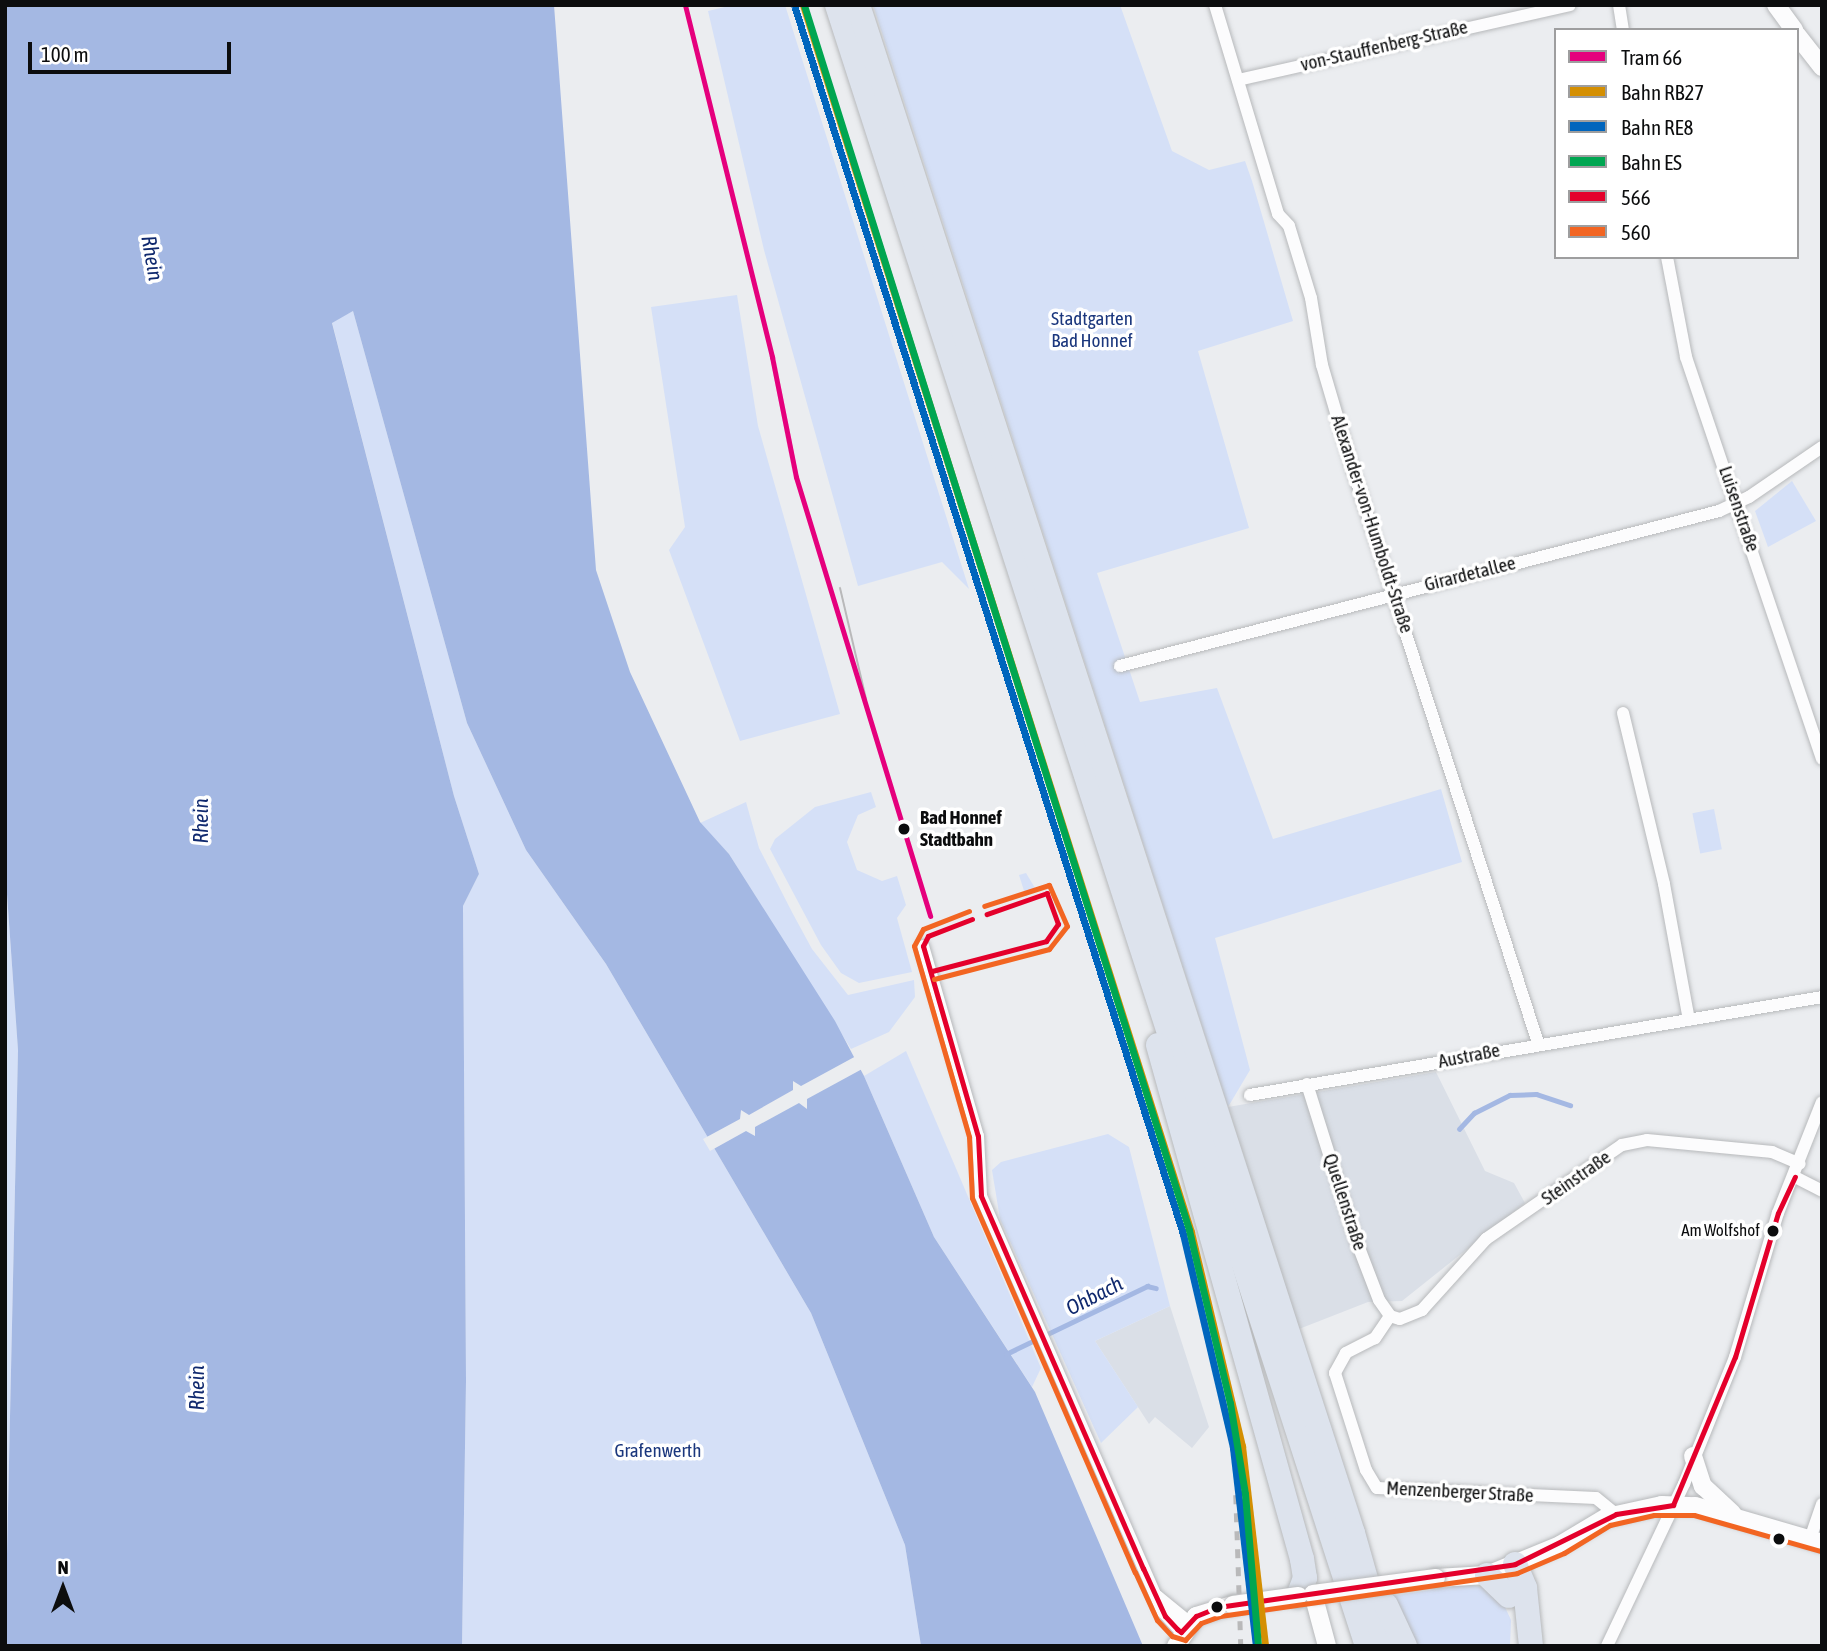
<!DOCTYPE html>
<html>
<head>
<meta charset="utf-8">
<style>
  body { margin:0 }
  #map { position:relative; width:1827px; height:1651px; overflow:hidden; background:#ebedf0; font-family:"Asap Condensed",sans-serif }
  div>[style] { position:absolute }
  [style*='--x'] { left:calc(var(--x)*1px); top:calc(var(--y)*1px); width:calc(var(--w)*1px); rotate:calc(var(--a)*1deg) }
  .built>* { inset:0; background:#dadfe7 }
  .green>* { inset:0; background:#d5e0f7; transform-origin:0 0 }
  .water>* { inset:0; background:#a4b8e3 }
  .pier>* { inset:0; background:#ebedf0 }
  .stream>* { height:4.5px; margin:-2.25px; padding:0 2.25px; transform-origin:2.25px; border-radius:2.25px; background:#a4b8e3 }
  .roads { filter:drop-shadow(0 0 2px #b7b9bb) drop-shadow(0 0 2px #b7b9bb) }
  .street>* { height:12px; margin:-6px; padding:0 6px; transform-origin:6px; border-radius:6px; background:#fcfcfd }
  .secondary>* { height:18px; margin:-9px; padding:0 9px; transform-origin:9px; border-radius:9px; background:#fcfcfd }
  .highway>* { height:24px; margin:-12px; padding:0 12px; transform-origin:12px; border-radius:12px; background:#dde3ed }
  .tram>* { height:2px; margin:-1px; padding:0 1px; transform-origin:1px; border-radius:1px; background:#b9b9ba }
  .rail>* { height:4.5px; margin-top:-2.25px; transform-origin:0; background:repeating-linear-gradient(90deg,#b9b9ba 0 9px,transparent 0 18px) }
  .bridges { filter:drop-shadow(0 0 2px #b7b9bb) drop-shadow(0 0 2px #b7b9bb) }
  .secondary-bridge>* { height:18px; margin:-9px; padding:0 9px; transform-origin:9px; border-radius:9px; background:#fcfcfd }
  .bus-1>* { height:5px; margin:-2.5px; padding:0 2.5px; transform-origin:2.5px; border-radius:2.5px; background:#e4002b }
  .bus-2>* { height:5px; margin:-2.5px; padding:0 2.5px; transform-origin:2.5px; border-radius:2.5px; background:#f26522 }
  .rail-1>* { height:7px; margin:-3.5px; padding:0 3.5px; transform-origin:3.5px; border-radius:3.5px; background:#d48f02 }
  .rail-2>* { height:7px; margin:-3.5px; padding:0 3.5px; transform-origin:3.5px; border-radius:3.5px; background:#0065bd }
  .rail-3>* { height:7px; margin:-3.5px; padding:0 3.5px; transform-origin:3.5px; border-radius:3.5px; background:#00a651 }
  .tram-1>* { height:5px; margin:-2.5px; padding:0 2.5px; transform-origin:2.5px; border-radius:2.5px; background:#e5007d }
  .dots>* { width:19px; height:19px; translate:-50% -50%; box-sizing:border-box; border:4px solid #fff; border-radius:50% }
  span { translate:-50% -50%; white-space:nowrap; text-align:center; line-height:1.15; -webkit-text-stroke:7px #fff; paint-order:stroke }
  .bus-label { font-size:17px; color:#0c0d0e }
  .right { translate:-100% -50%; text-align:right }
  .street-label { font-size:19px; color:#0c0d0e }
  .park-label { font-size:19px; color:#1b377d }
  .stop-label { font-size:19px; color:#0c0d0e; font-weight:700 }
  .left { translate:0 -50%; text-align:left }
  .water-label { font-size:21px; color:#10296e; font-style:italic }
  .frame { position:absolute; inset:0; border:7px solid #0c0d0e; pointer-events:none }
  .legend { position:absolute; left:1554px; top:28px; width:245px; height:231px; box-sizing:border-box; background:#fff; border:2px solid #9e9e9f; margin:0; padding:9px 12px; list-style:none; font-size:21px; color:#0c0d0e }
  .legend li { display:flex; align-items:center; gap:14px; height:35px }
  .legend b { width:35px; border:2px solid #9e9e9f }
  .north { position:absolute; left:28px; top:1553px; width:70px; height:70px; -webkit-text-stroke:5px #fff; paint-order:stroke; rotate:0deg; font-size:19px; font-weight:700; line-height:28px; text-align:center; color:#0c0d0e }
  .north::after { content:''; display:block; margin:auto; width:24px; height:32px; background:#0c0d0e; clip-path:polygon(50% 0,100% 100%,50% 72%,0 100%) }
  .scale { position:absolute; left:28px; top:42px; width:203px; height:32px; box-sizing:border-box; border:4px solid #0c0d0e; border-top:0; padding-left:9px; font-size:21px; line-height:24px; white-space:nowrap; color:#0c0d0e; -webkit-text-stroke:5px #fff; paint-order:stroke }
</style>
</head>
<body>
<div id="map">
  <div class="built">
    <i style="clip-path:polygon(1436px 1072px,1485px 1171px,1514px 1183px,1525px 1203px,1402px 1301px,1368px 1302px,1299px 1329px,1228px 1107px)"></i>
    <i style="clip-path:polygon(1170px 1306px,1209px 1427px,1192px 1448px,1155px 1417px,1149px 1424px,1095px 1341px)"></i>
  </div>
  <div class="green">
    <i style="clip-path:polygon(733px 5px,785px 5px,969px 589px,942px 562px,858px 586px,764px 250px,708px 11px)"></i>
    <i style="clip-path:polygon(873px 5px,1120px 5px,1172px 151px,1209px 170px,1245px 161px,1252px 181px,1293px 321px,1198px 351px,1249px 528px,1097px 573px,1140px 702px,1217px 688px,1273px 839px,1441px 789px,1462px 862px,1215px 938px,1250px 1070px,1228px 1107px)"></i>
    <i style="clip-path:polygon(737px 295px,758px 426px,840px 714px,740px 741px,669px 550px,685px 527px,651px 307px)"></i>
    <i style="clip-path:polygon(353px 311px,467px 723px,526px 850px,606px 964px,811px 1313px,905px 1545px,921px 1646px,462px 1646px,466px 1381px,463px 906px,479px 874px,454px 796px,332px 322px)"></i>
    <i style="clip-path:polygon(1792px 481px,1816px 521px,1768px 547px,1755px 511px)"></i>
    <i style="clip-path:polygon(871px 792px,876px 807px,858px 815px,847px 842px,857px 870px,882px 881px,897px 876px,906px 905px,897px 918px,912px 972px,859px 983px,841px 973px,821px 945px,770px 849px,775px 839px,815px 807px)"></i>
    <i style="clip-path:polygon(746px 802px,759px 848px,793px 914px,812px 949px,848px 995px,914px 980px,915px 997px,889px 1032px,851px 1049px,729px 854px,700px 823px)"></i>
    <i style="left:1714px;top:809px;width:41px;height:22px;rotate:79deg"></i>
    <i style="clip-path:polygon(5px 866px,18px 1050px,5px 1645px)"></i>
    <i style="clip-path:polygon(1026px 873px,1035px 888px,1026px 897px,1019px 875px)"></i>
    <i style="clip-path:polygon(906px 1051px,1041px 1368px,1032px 1387px,934px 1237px,864px 1076px)"></i>
    <i style="clip-path:polygon(1108px 1134px,1129px 1147px,1170px 1306px,1095px 1341px,1138px 1407px,1101px 1443px,1000px 1219px,992px 1170px,1001px 1162px)"></i>
    <i style="clip-path:polygon(1465px 1585px,1485px 1587px,1504px 1605px,1511px 1620px,1510px 1646px,1415px 1646px,1391px 1596px)"></i>
  </div>
  <div class="water">
    <i style="clip-path:polygon(5px 5px,554px 5px,596px 570px,630px 672px,700px 822px,729px 854px,835px 1021px,864px 1076px,934px 1237px,1035px 1392px,1143px 1646px,921px 1646px,905px 1545px,811px 1313px,606px 964px,526px 850px,467px 723px,353px 311px,332px 323px,454px 796px,479px 874px,463px 906px,466px 1381px,462px 1646px,5px 1646px,18px 1050px,5px 866px)"></i>
  </div>
  <div class="pier">
    <i style="clip-path:polygon(858px 1055px,864px 1068px,807px 1099px,807px 1109px,799px 1103px,755px 1127px,755px 1136px,746px 1131px,710px 1151px,703px 1139px,740px 1119px,741px 1110px,749px 1115px,793px 1090px,793px 1081px,801px 1086px)"></i>
  </div>
  <div class="stream">
    <i style="--x:1459;--y:1129;--w:22;--a:-47"></i>
    <i style="--x:1474;--y:1113;--w:40;--a:-26.6"></i>
    <i style="--x:1510;--y:1095;--w:26;--a:-2"></i>
    <i style="--x:1536;--y:1094;--w:36;--a:18"></i>
    <i style="--x:1006;--y:1354;--w:157;--a:-25.7"></i>
    <i style="--x:1147;--y:1286;--w:9;--a:13"></i>
  </div>
  <div class="roads">
    <div class="street">
      <i style="--x:1215;--y:5;--w:218;--a:73.2"></i>
      <i style="--x:1278;--y:214;--w:16;--a:47"></i>
      <i style="--x:1289;--y:226;--w:75;--a:73"></i>
      <i style="--x:1311;--y:298;--w:68;--a:80.7"></i>
      <i style="--x:1322;--y:365;--w:106;--a:73.6"></i>
      <i style="--x:1352;--y:467;--w:605;--a:72.1"></i>
      <i style="--x:1619;--y:5;--w:25;--a:81"></i>
      <i style="--x:1238;--y:80;--w:340;--a:-12.7"></i>
      <i style="--x:1667;--y:257;--w:102;--a:79.2"></i>
      <i style="--x:1686;--y:357;--w:424;--a:71.3"></i>
      <i style="--x:1120;--y:666;--w:619;--a:-14.51"></i>
      <i style="--x:1719;--y:511;--w:33;--a:-25"></i>
      <i style="--x:1749;--y:497;--w:88;--a:-34.4"></i>
      <i style="--x:1623;--y:713;--w:176;--a:76.5"></i>
      <i style="--x:1664;--y:884;--w:138;--a:79.6"></i>
      <i style="--x:923;--y:946;--w:198;--a:73.9"></i>
      <i style="--x:978;--y:1136;--w:60;--a:87.1"></i>
      <i style="--x:981;--y:1196;--w:454;--a:66.4"></i>
      <i style="--x:1163;--y:1612;--w:27;--a:48"></i>
      <i style="--x:1307;--y:1084;--w:164;--a:72.6"></i>
      <i style="--x:1356;--y:1240;--w:64;--a:69"></i>
      <i style="--x:1379;--y:1300;--w:19;--a:55"></i>
      <i style="--x:1250;--y:1095;--w:580;--a:-9.72"></i>
      <i style="--x:1795;--y:1177;--w:30;--a:27"></i>
      <i style="--x:1390;--y:1316;--w:10;--a:17"></i>
      <i style="--x:1400;--y:1319;--w:24;--a:-22"></i>
      <i style="--x:1422;--y:1310;--w:96;--a:-48"></i>
      <i style="--x:1486;--y:1239;--w:165;--a:-34.7"></i>
      <i style="--x:1622;--y:1145;--w:25;--a:-11"></i>
      <i style="--x:1647;--y:1140;--w:126;--a:5.5"></i>
      <i style="--x:1772;--y:1152;--w:30;--a:23"></i>
      <i style="--x:1390;--y:1316;--w:27;--a:124"></i>
      <i style="--x:1375;--y:1338;--w:33;--a:153"></i>
      <i style="--x:1346;--y:1353;--w:23;--a:119"></i>
      <i style="--x:1335;--y:1373;--w:102;--a:72.3"></i>
      <i style="--x:1366;--y:1470;--w:21;--a:59"></i>
      <i style="--x:1377;--y:1488;--w:219;--a:2.6"></i>
      <i style="--x:1596;--y:1498;--w:26;--a:39"></i>
      <i style="--x:1810;--y:1539;--w:37;--a:-71"></i>
      <i style="--x:1157;--y:1596;--w:41;--a:39.1"></i>
      <i style="--x:1607;--y:1646;--w:179;--a:-64.6"></i>
      <i style="--x:1684;--y:1484;--w:137;--a:-68.1"></i>
      <i style="--x:1735;--y:1357;--w:150;--a:-73.4"></i>
      <i style="--x:1778;--y:1213;--w:119;--a:-68.4"></i>
    </div>
    <div class="secondary">
      <i style="--x:1776;--y:5;--w:31;--a:54"></i>
      <i style="--x:1797;--y:35;--w:41;--a:52"></i>
      <i style="--x:1693;--y:1456;--w:32;--a:72"></i>
      <i style="--x:1703;--y:1486;--w:40;--a:43"></i>
      <i style="--x:1436;--y:1578;--w:51;--a:-3.4"></i>
      <i style="--x:1487;--y:1575;--w:79;--a:-22.3"></i>
      <i style="--x:1560;--y:1545;--w:55;--a:-30.8"></i>
      <i style="--x:1607;--y:1517;--w:56;--a:-12.3"></i>
      <i style="--x:1662;--y:1505;--w:33;--a:2"></i>
      <i style="--x:1695;--y:1506;--w:132;--a:16.2"></i>
      <i style="--x:1300;--y:1596;--w:13;--a:-9"></i>
      <i style="--x:1313;--y:1594;--w:54;--a:74.9"></i>
      <i style="--x:1176;--y:1646;--w:36;--a:-56"></i>
      <i style="--x:1196;--y:1616;--w:39;--a:-17"></i>
    </div>
    <div class="highway">
      <i style="--x:837;--y:5;--w:1724;--a:72.1"></i>
      <i style="--x:858;--y:5;--w:1606;--a:72.05"></i>
      <i style="--x:1353;--y:1533;--w:117;--a:74.2"></i>
      <i style="--x:1158;--y:1045;--w:534;--a:74.35"></i>
      <i style="--x:1302;--y:1559;--w:19;--a:81"></i>
      <i style="--x:1305;--y:1578;--w:19;--a:111"></i>
      <i style="--x:1515;--y:1564;--w:26;--a:67"></i>
      <i style="--x:1525;--y:1588;--w:58;--a:84.1"></i>
      <i style="--x:1487;--y:1575;--w:30;--a:44"></i>
      <i style="--x:1386;--y:1605;--w:45;--a:65.1"></i>
    </div>
  </div>
  <div class="tram">
    <i style="--x:840;--y:588;--w:114;--a:76.8"></i>
  </div>
  <div class="rail">
    <i style="--x:1236;--y:1495;--w:151;--a:88.1"></i>
  </div>
  <div class="bridges">
    <div class="secondary-bridge">
      <i style="--x:1313;--y:1594;--w:124;--a:-7.4"></i>
      <i style="--x:1233;--y:1605;--w:66;--a:-7.9"></i>
    </div>
  </div>
  <div class="bus-1">
    <i style="--x:972;--y:919;--w:47;--a:158.9"></i>
    <i style="--x:928;--y:936;--w:11;--a:117"></i>
    <i style="--x:923;--y:946;--w:198;--a:73.9"></i>
    <i style="--x:978;--y:1136;--w:60;--a:87.1"></i>
    <i style="--x:981;--y:1196;--w:406;--a:66.5"></i>
    <i style="--x:1143;--y:1568;--w:53;--a:65.4"></i>
    <i style="--x:1165;--y:1616;--w:18;--a:47"></i>
    <i style="--x:1177;--y:1629;--w:5;--a:37"></i>
    <i style="--x:1181;--y:1632;--w:22;--a:-47"></i>
    <i style="--x:1196;--y:1616;--w:24;--a:-22"></i>
    <i style="--x:1218;--y:1607;--w:300;--a:-8.2"></i>
    <i style="--x:1515;--y:1564;--w:113;--a:-26.3"></i>
    <i style="--x:1616;--y:1514;--w:58;--a:-9"></i>
    <i style="--x:932;--y:971;--w:118;--a:-14.7"></i>
    <i style="--x:1046;--y:941;--w:21;--a:-55"></i>
    <i style="--x:1058;--y:924;--w:33;--a:-110"></i>
    <i style="--x:1047;--y:893;--w:64;--a:160.7"></i>
    <i style="--x:1673;--y:1505;--w:160;--a:-67.3"></i>
    <i style="--x:1735;--y:1357;--w:150;--a:-73.4"></i>
    <i style="--x:1778;--y:1213;--w:40;--a:-65"></i>
  </div>
  <div class="bus-2">
    <i style="--x:969;--y:911;--w:49;--a:158.6"></i>
    <i style="--x:923;--y:929;--w:19;--a:118"></i>
    <i style="--x:914;--y:946;--w:199;--a:73.9"></i>
    <i style="--x:969;--y:1137;--w:61;--a:87.2"></i>
    <i style="--x:972;--y:1198;--w:408;--a:66.5"></i>
    <i style="--x:1135;--y:1572;--w:53;--a:65.4"></i>
    <i style="--x:1157;--y:1620;--w:22;--a:47"></i>
    <i style="--x:1172;--y:1636;--w:14;--a:17"></i>
    <i style="--x:1185;--y:1640;--w:23;--a:-47"></i>
    <i style="--x:1201;--y:1623;--w:20;--a:-20"></i>
    <i style="--x:1220;--y:1616;--w:300;--a:-8.2"></i>
    <i style="--x:1517;--y:1573;--w:51;--a:-23.1"></i>
    <i style="--x:1564;--y:1553;--w:54;--a:-31.3"></i>
    <i style="--x:1610;--y:1525;--w:45;--a:-12.8"></i>
    <i style="--x:1654;--y:1515;--w:40;--a:0"></i>
    <i style="--x:1694;--y:1515;--w:131;--a:15.9"></i>
    <i style="--x:934;--y:979;--w:119;--a:-14.6"></i>
    <i style="--x:1049;--y:949;--w:29;--a:-52"></i>
    <i style="--x:1067;--y:926;--w:45;--a:-113.7"></i>
    <i style="--x:1049;--y:885;--w:68;--a:162.1"></i>
  </div>
  <div class="rail-1">
    <i style="--x:803;--y:5;--w:1287;--a:72.45"></i>
    <i style="--x:1191;--y:1232;--w:220;--a:76.6"></i>
    <i style="--x:1242;--y:1446;--w:201;--a:83.4"></i>
  </div>
  <div class="rail-2">
    <i style="--x:795;--y:8;--w:1286;--a:72.44"></i>
    <i style="--x:1183;--y:1234;--w:220;--a:76.8"></i>
    <i style="--x:1233;--y:1448;--w:199;--a:83.4"></i>
  </div>
  <div class="rail-3">
    <i style="--x:804;--y:5;--w:1284;--a:72.55"></i>
    <i style="--x:1189;--y:1230;--w:178;--a:76.7"></i>
    <i style="--x:1230;--y:1403;--w:92;--a:80.6"></i>
    <i style="--x:1245;--y:1494;--w:152;--a:85.1"></i>
  </div>
  <div class="tram-1">
    <i style="--x:685;--y:5;--w:363;--a:76.1"></i>
    <i style="--x:772;--y:357;--w:122;--a:78.7"></i>
    <i style="--x:796;--y:477;--w:459;--a:73"></i>
  </div>
  <div class="dots">
    <i style="left:904px;top:829px;background:#0c0d0e"></i>
    <i style="left:1773px;top:1231px;background:#0c0d0e"></i>
    <i style="left:1779px;top:1539px;background:#0c0d0e"></i>
    <i style="left:1217px;top:1607px;background:#0c0d0e"></i>
  </div>
  <div class="bus-label">
    <span class="right" style="left:1760px;top:1231px">Am Wolfshof</span>
  </div>
  <div class="street-label">
    <span style="left:1384px;top:46px;rotate:-13deg">von-Stauffenberg-Straße</span>
    <span style="left:1739px;top:509px;rotate:71deg">Luisenstraße</span>
    <span style="left:1372px;top:524px;rotate:72deg">Alexander-von-Humboldt-Straße</span>
    <span style="left:1470px;top:574px;rotate:-14deg">Girardetallee</span>
    <span style="left:1469px;top:1056px;rotate:-11deg">Austraße</span>
    <span style="left:1576px;top:1178px;rotate:-35deg">Steinstraße</span>
    <span style="left:1345px;top:1202px;rotate:72deg">Quellenstraße</span>
    <span style="left:1460px;top:1492px;rotate:3deg">Menzenberger Straße</span>
  </div>
  <div class="park-label">
    <span style="left:1092px;top:330px">Stadtgarten<br>Bad Honnef</span>
    <span style="left:658px;top:1451px">Grafenwerth</span>
  </div>
  <div class="stop-label">
    <span class="left" style="left:920px;top:829px">Bad Honnef<br>Stadtbahn</span>
  </div>
  <div class="water-label">
    <span style="left:153px;top:258px;rotate:80deg">Rhein</span>
    <span style="left:200px;top:821px;rotate:-90deg">Rhein</span>
    <span style="left:1094px;top:1295px;rotate:-27deg">Ohbach</span>
    <span style="left:196px;top:1388px;rotate:-90deg">Rhein</span>
  </div>
  <div class="frame"></div>
  <ul class="legend">
  <li><b style="height:9px;background:#e5007d"></b>Tram 66</li>
  <li><b style="height:9px;background:#d48f02"></b>Bahn RB27</li>
  <li><b style="height:9px;background:#0065bd"></b>Bahn RE8</li>
  <li><b style="height:9px;background:#00a651"></b>Bahn ES</li>
  <li><b style="height:9px;background:#e4002b"></b>566</li>
  <li><b style="height:9px;background:#f26522"></b>560</li>
  </ul>
  <div class="north">N</div>
  <div class="scale">100 m</div>
</div>
</body>
</html>
